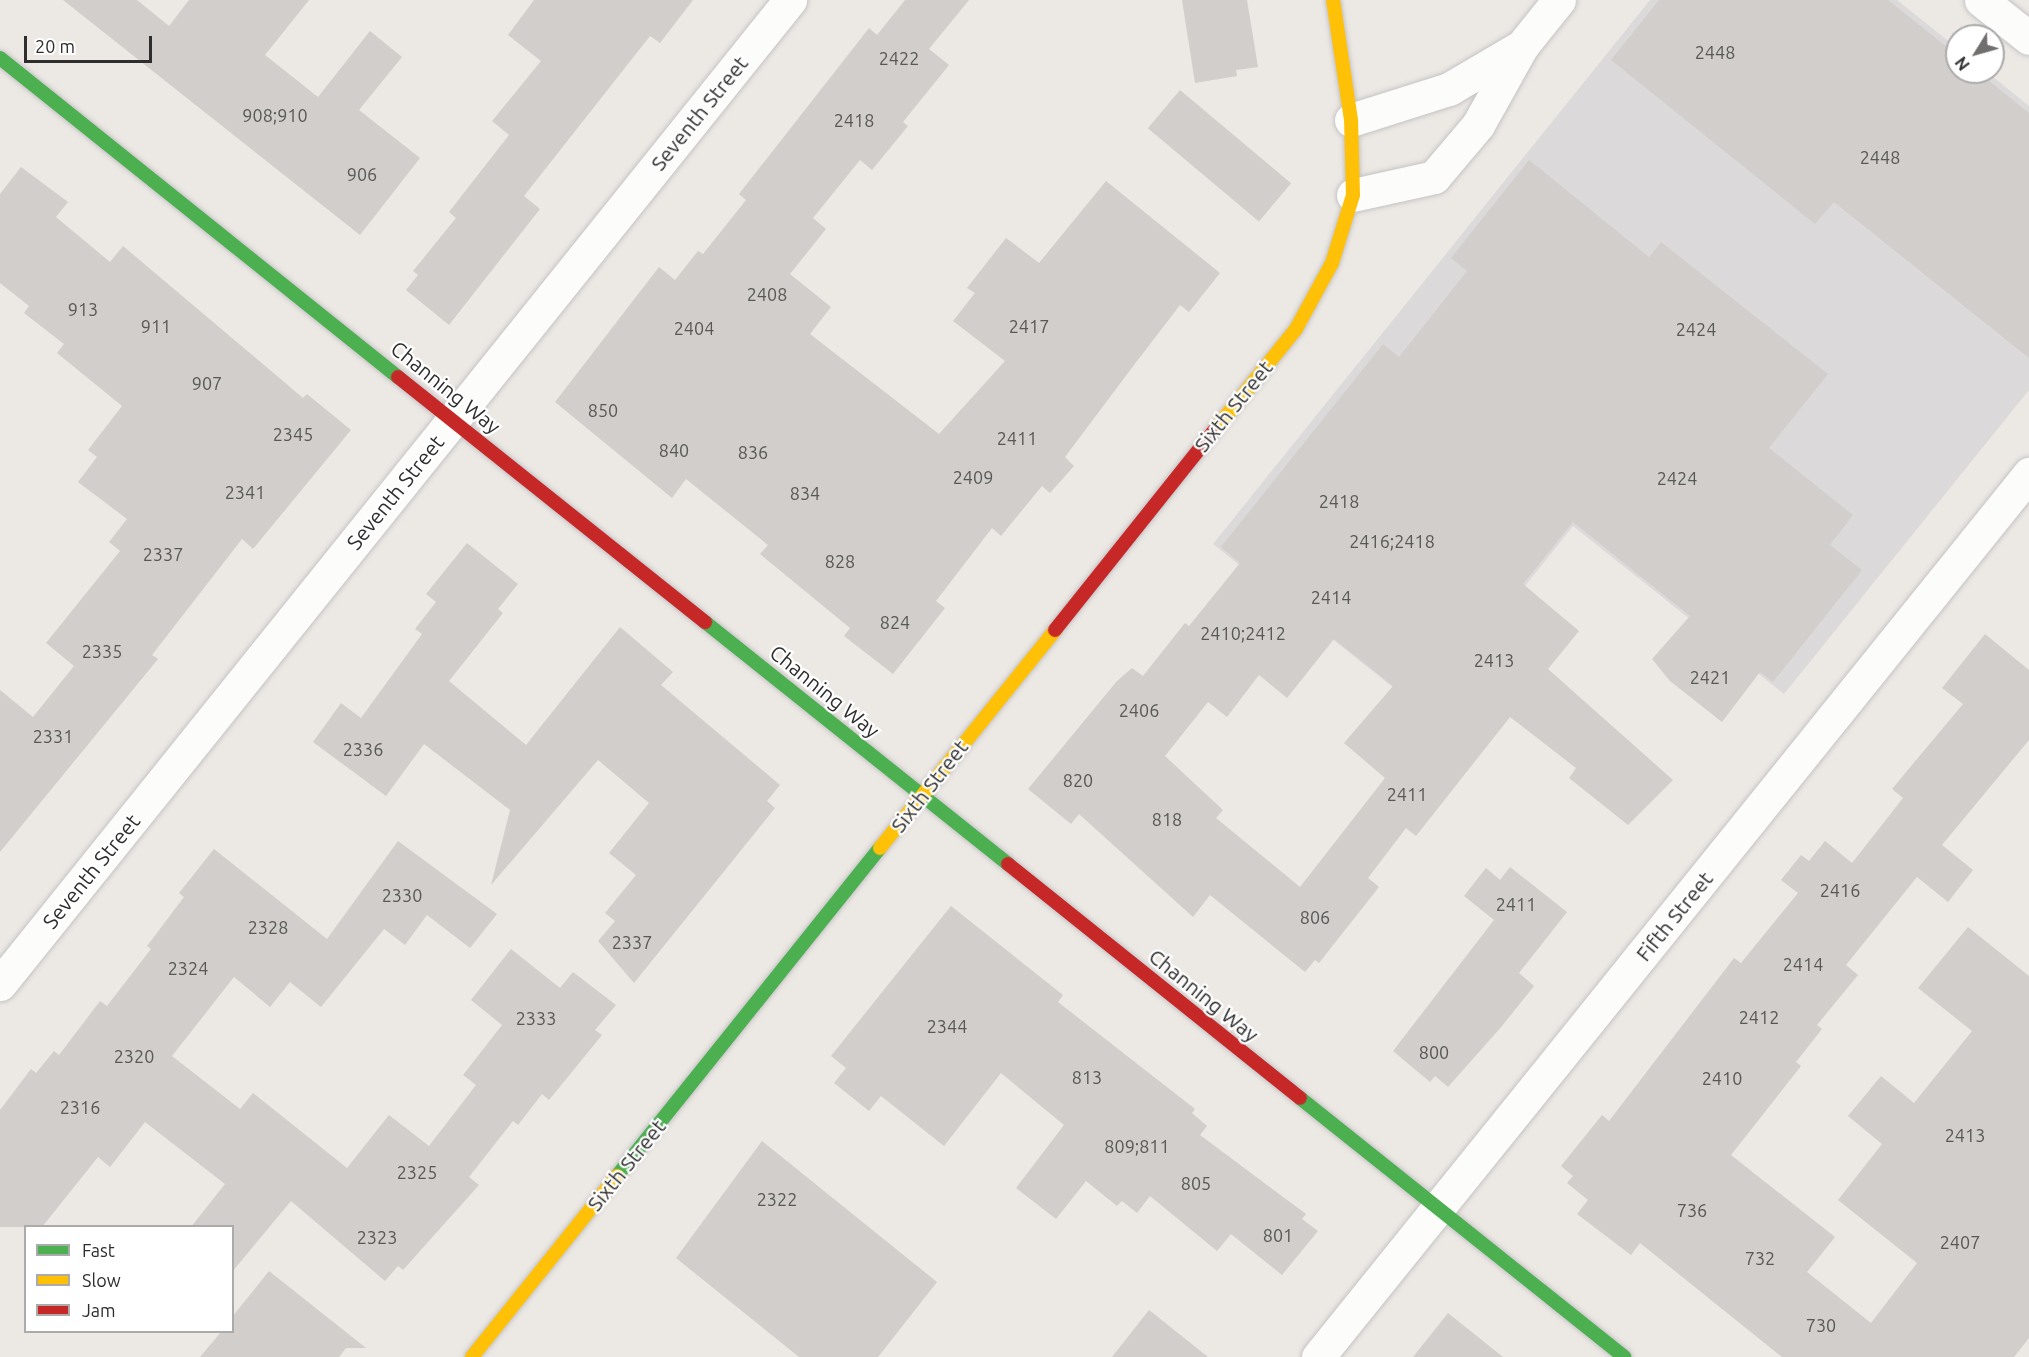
<!DOCTYPE html>
<html>
<head>
<meta charset="utf-8">
<style>
  body { margin:0 }
  #map { position:relative; width:2029px; height:1357px; overflow:hidden; background:#ece8e4; font-family:Ubuntu,sans-serif }
  div>[style] { position:absolute }
  [style*='--x'] { left:calc(var(--x)*1px); top:calc(var(--y)*1px); width:calc(var(--w)*1px); rotate:calc(var(--a)*1deg) }
  .industrial>* { inset:0; background:#dcd9db }
  .building>* { inset:0; background:#d1cecb; transform-origin:0 0 }
  .roads { filter:drop-shadow(0 0 2px #c5c4c5) drop-shadow(0 0 2px #c5c4c5) }
  .street>* { height:33px; margin:-16.5px; padding:0 16.5px; transform-origin:16.5px; border-radius:16.5px; background:#fcfcfb }
  .fast>* { height:14px; margin:-7px; padding:0 7px; transform-origin:7px; border-radius:7px; background:#4caf50 }
  .slow>* { height:14px; margin:-7px; padding:0 7px; transform-origin:7px; border-radius:7px; background:#ffc107 }
  .jam>* { height:14px; margin:-7px; padding:0 7px; transform-origin:7px; border-radius:7px; background:#c62828 }
  span { translate:-50% -50%; white-space:nowrap; text-align:center; line-height:1.15; -webkit-text-stroke:4.5px #fff; paint-order:stroke }
  .number-label { font-size:18px; color:#585857 }
  .number-label span { -webkit-text-stroke-width:0 }
  .street-label { font-size:21px; color:#2e2e2e }
  .legend { position:absolute; left:24px; top:1225px; width:210px; height:108px; box-sizing:border-box; background:#fff; border:2px solid #ababab; margin:0; padding:8px 10px; list-style:none; font-size:18px; color:#2e2e2e }
  .legend li { display:flex; align-items:center; gap:12px; height:30px }
  .legend b { width:30px; border:2px solid #ababab }
  .north { position:absolute; left:1945px; top:24px; width:60px; height:60px; box-sizing:border-box; background:#fff; border:2px solid #ababab; border-radius:50%; rotate:233deg; font-size:16px; font-weight:700; line-height:24px; text-align:center; color:#2e2e2e }
  .north::after { content:''; display:block; margin:auto; width:21px; height:27px; background:#706f6e; clip-path:polygon(50% 0,100% 100%,50% 72%,0 100%) }
  .scale { position:absolute; left:24px; top:36px; width:128px; height:27px; box-sizing:border-box; border:3px solid #2e2e2e; border-top:0; padding-left:8px; font-size:18px; line-height:21px; white-space:nowrap; color:#2e2e2e; -webkit-text-stroke:4px #fff; paint-order:stroke }
</style>
</head>
<body>
<div id="map">
  <div class="industrial">
    <i style="clip-path:polygon(1650px 0,1897px 0,1957px 48px,1957px 72px,1987px 72px,2029px 106px,2029px 390px,1784px 694px,1573px 526px,1424px 712px,1213px 544px)"></i>
  </div>
  <div class="building">
    <i style="clip-path:polygon(63px 0,137px 0,169px 26px,189px 0,309px 0,265px 55px,318px 97px,370px 31px,402px 57px,359px 110px,420px 158px,360px 235px)"></i>
    <i style="clip-path:polygon(534px 0,693px 0,660px 43px,650px 36px,524px 196px,540px 209px,449px 325px,406px 290px,418px 275px,413px 271px,456px 218px,449px 212px,509px 135px,492px 121px,541px 61px,508px 35px)"></i>
    <i style="clip-path:polygon(905px 0,969px 0,929px 49px,949px 65px,903px 122px,908px 126px,872px 170px,860px 160px,813px 218px,826px 229px,790px 274px,831px 307px,810px 334px,939px 434px,1005px 361px,953px 321px,975px 293px,967px 288px,1006px 238px,1039px 263px,1106px 181px,1220px 273px,1189px 312px,1180px 305px,1134px 365px,1065px 457px,1074px 466px,1050px 493px,1042px 486px,1001px 536px,992px 528px,936px 601px,945px 608px,893px 674px,844px 636px,850px 628px,760px 554px,768px 545px,686px 479px,672px 498px,555px 402px,659px 267px,675px 280px,698px 251px,703px 254px,746px 200px,739px 194px,869px 28px,877px 35px)"></i>
    <i style="clip-path:polygon(1182px 0,1247px 0,1258px 67px,1236px 70px,1237px 76px,1195px 83px)"></i>
    <i style="clip-path:polygon(1659px 0,1888px 0,1957px 55px,1957px 72px,1978px 72px,2029px 113px,2029px 358px,1834px 202px,1815px 224px,1611px 60px)"></i>
    <i style="left:1180px;top:90px;width:145px;height:50px;rotate:40deg"></i>
    <i style="clip-path:polygon(evenodd,1529px 160px,1649px 257px,1661px 242px,1828px 374px,1769px 448px,1853px 515px,1830px 545px,1862px 570px,1773px 682px,1760px 672px,1722px 722px,1670px 681px,1652px 659px,1690px 616px,1573px 522px,1523px 584px,1579px 631px,1548px 669px,1673px 780px,1628px 825px,1569px 778px,1576px 768px,1510px 717px,1416px 836px,1406px 828px,1368px 878px,1379px 887px,1319px 963px,1315px 960px,1305px 972px,1210px 895px,1193px 917px,1079px 814px,1071px 824px,1028px 789px,1117px 681px,1132px 668px,1143px 676px,1185px 623px,1189px 626px,1240px 563px,1221px 547px,1383px 344px,1399px 357px,1467px 271px,1451px 258px,1529px 160px,1334px 639px,1393px 686px,1344px 743px,1385px 778px,1300px 887px,1216px 818px,1223px 810px,1165px 756px,1208px 702px,1227px 717px,1259px 675px,1287px 698px,1334px 639px)"></i>
    <i style="clip-path:polygon(21px 167px,68px 202px,56px 217px,110px 262px,123px 246px,303px 398px,307px 394px,351px 430px,253px 549px,242px 539px,152px 655px,158px 659px,0 852px,0 690px,33px 717px,74px 666px,46px 643px,120px 551px,109px 542px,127px 519px,78px 482px,97px 457px,88px 450px,122px 406px,57px 353px,64px 344px,24px 313px,29px 306px,0 283px,0 194px)"></i>
    <i style="clip-path:polygon(467px 543px,518px 584px,498px 609px,503px 613px,449px 681px,526px 745px,620px 627px,673px 672px,661px 685px,780px 785px,767px 801px,775px 808px,634px 983px,598px 941px,615px 921px,605px 913px,636px 875px,609px 853px,649px 803px,598px 760px,491px 885px,510px 810px,424px 744px,386px 796px,313px 742px,341px 703px,361px 718px,422px 634px,415px 629px,436px 602px,426px 594px)"></i>
    <i style="clip-path:polygon(1985px 634px,2029px 670px,2029px 740px,1942px 845px,1973px 870px,1948px 902px,1917px 877px,1846px 965px,1858px 975px,1817px 1025px,1822px 1029px,1796px 1062px,1801px 1066px,1731px 1155px,1835px 1237px,1807px 1272px,1871px 1323px,1917px 1263px,1838px 1200px,1882px 1144px,1848px 1116px,1881px 1076px,1914px 1103px,1972px 1031px,1918px 988px,1968px 927px,2029px 976px,2029px 1338px,2014px 1357px,1782px 1357px,1640px 1243px,1631px 1255px,1577px 1214px,1588px 1200px,1567px 1183px,1573px 1176px,1561px 1166px,1602px 1115px,1609px 1121px,1734px 958px,1741px 963px,1798px 893px,1781px 880px,1801px 855px,1809px 861px,1825px 841px,1852px 863px,1903px 798px,1892px 789px,1963px 704px,1942px 688px)"></i>
    <i style="clip-path:polygon(398px 841px,497px 914px,470px 948px,427px 915px,405px 945px,384px 929px,321px 1007px,290px 982px,270px 1007px,234px 977px,172px 1056px,240px 1109px,253px 1093px,347px 1168px,389px 1115px,429px 1146px,476px 1085px,463px 1075px,502px 1025px,471px 1000px,511px 949px,560px 988px,573px 972px,616px 1005px,595px 1030px,602px 1035px,567px 1078px,549px 1100px,542px 1094px,518px 1125px,513px 1121px,469px 1177px,479px 1185px,403px 1270px,398px 1266px,385px 1281px,291px 1201px,232px 1272px,232px 1227px,191px 1227px,225px 1184px,145px 1122px,110px 1167px,98px 1157px,42px 1227px,0 1227px,0 1110px,31px 1069px,36px 1073px,54px 1051px,59px 1055px,100px 1001px,107px 1006px,151px 949px,147px 946px,184px 897px,179px 893px,214px 849px,327px 939px)"></i>
    <i style="clip-path:polygon(1510px 867px,1567px 912px,1519px 973px,1534px 986px,1502px 1026px,1448px 1087px,1435px 1076px,1430px 1082px,1393px 1051px,1494px 920px,1464px 896px,1486px 868px,1500px 880px)"></i>
    <i style="clip-path:polygon(951px 906px,1063px 995px,1058px 1002px,1195px 1109px,1192px 1113px,1207px 1126px,1200px 1135px,1306px 1214px,1302px 1219px,1318px 1231px,1282px 1275px,1231px 1234px,1217px 1251px,1150px 1196px,1137px 1213px,1122px 1201px,1117px 1206px,1086px 1181px,1056px 1219px,1016px 1188px,1064px 1125px,1001px 1073px,944px 1146px,881px 1096px,869px 1111px,834px 1083px,846px 1068px,831px 1056px)"></i>
    <i style="clip-path:polygon(762px 1141px,937px 1282px,878px 1357px,799px 1357px,676px 1258px)"></i>
    <i style="clip-path:polygon(269px 1271px,366px 1348px,346px 1348px,339px 1357px,200px 1357px,221px 1332px,232px 1332px,232px 1317px)"></i>
    <i style="clip-path:polygon(1149px 1310px,1208px 1357px,1112px 1357px)"></i>
    <i style="clip-path:polygon(1448px 1313px,1503px 1357px,1413px 1357px)"></i>
  </div>
  <div class="roads">
    <div class="street">
      <i style="--x:1981;--y:0;--w:61;--a:38.4"></i>
      <i style="--x:1351;--y:120;--w:103;--a:-17.6"></i>
      <i style="--x:1449;--y:89;--w:85;--a:-30.5"></i>
      <i style="--x:1353;--y:195;--w:83;--a:-12.5"></i>
      <i style="--x:1434;--y:177;--w:68;--a:-49.8"></i>
      <i style="--x:1478;--y:125;--w:90;--a:-60.9"></i>
      <i style="--x:1522;--y:46;--w:59;--a:-51.2"></i>
      <i style="--x:0;--y:984;--w:1262;--a:-51.24"></i>
      <i style="--x:1318;--y:1357;--w:1134;--a:-51.16"></i>
    </div>
    <div class="fast">
      <i style="--x:0;--y:58;--w:510;--a:38.71"></i>
      <i style="--x:705;--y:622;--w:388;--a:38.6"></i>
      <i style="--x:1300;--y:1098;--w:415;--a:38.6"></i>
      <i style="--x:617;--y:1176;--w:420;--a:-51.3"></i>
    </div>
    <div class="slow">
      <i style="--x:1214;--y:431;--w:131;--a:-51.2"></i>
      <i style="--x:1296;--y:329;--w:75;--a:-61.4"></i>
      <i style="--x:1332;--y:263;--w:71;--a:-72.8"></i>
      <i style="--x:1353;--y:195;--w:75;--a:-91.5"></i>
      <i style="--x:1351;--y:120;--w:121;--a:-98.5"></i>
      <i style="--x:880;--y:848;--w:280;--a:-51.2"></i>
      <i style="--x:472;--y:1357;--w:232;--a:-51.3"></i>
    </div>
    <div class="jam">
      <i style="--x:398;--y:377;--w:393;--a:38.6"></i>
      <i style="--x:1055;--y:630;--w:255;--a:-51.4"></i>
      <i style="--x:1008;--y:864;--w:374;--a:38.7"></i>
    </div>
  </div>
  <div class="number-label">
    <span style="left:1715px;top:52px">2448</span>
    <span style="left:899px;top:58px">2422</span>
    <span style="left:275px;top:115px">908;910</span>
    <span style="left:854px;top:120px">2418</span>
    <span style="left:1880px;top:157px">2448</span>
    <span style="left:362px;top:174px">906</span>
    <span style="left:767px;top:294px">2408</span>
    <span style="left:83px;top:309px">913</span>
    <span style="left:156px;top:326px">911</span>
    <span style="left:1029px;top:326px">2417</span>
    <span style="left:694px;top:328px">2404</span>
    <span style="left:1696px;top:329px">2424</span>
    <span style="left:207px;top:383px">907</span>
    <span style="left:603px;top:410px">850</span>
    <span style="left:293px;top:434px">2345</span>
    <span style="left:1017px;top:438px">2411</span>
    <span style="left:674px;top:450px">840</span>
    <span style="left:753px;top:452px">836</span>
    <span style="left:973px;top:477px">2409</span>
    <span style="left:1677px;top:478px">2424</span>
    <span style="left:245px;top:492px">2341</span>
    <span style="left:805px;top:493px">834</span>
    <span style="left:1339px;top:501px">2418</span>
    <span style="left:1392px;top:541px">2416;2418</span>
    <span style="left:163px;top:554px">2337</span>
    <span style="left:840px;top:561px">828</span>
    <span style="left:1331px;top:597px">2414</span>
    <span style="left:895px;top:622px">824</span>
    <span style="left:1243px;top:633px">2410;2412</span>
    <span style="left:102px;top:651px">2335</span>
    <span style="left:1494px;top:660px">2413</span>
    <span style="left:1710px;top:677px">2421</span>
    <span style="left:1139px;top:710px">2406</span>
    <span style="left:53px;top:736px">2331</span>
    <span style="left:363px;top:749px">2336</span>
    <span style="left:1078px;top:780px">820</span>
    <span style="left:1407px;top:794px">2411</span>
    <span style="left:1167px;top:819px">818</span>
    <span style="left:1840px;top:890px">2416</span>
    <span style="left:402px;top:895px">2330</span>
    <span style="left:1516px;top:904px">2411</span>
    <span style="left:1315px;top:917px">806</span>
    <span style="left:268px;top:927px">2328</span>
    <span style="left:632px;top:942px">2337</span>
    <span style="left:1803px;top:964px">2414</span>
    <span style="left:188px;top:968px">2324</span>
    <span style="left:1759px;top:1017px">2412</span>
    <span style="left:536px;top:1018px">2333</span>
    <span style="left:947px;top:1026px">2344</span>
    <span style="left:1434px;top:1052px">800</span>
    <span style="left:134px;top:1056px">2320</span>
    <span style="left:1087px;top:1077px">813</span>
    <span style="left:1722px;top:1078px">2410</span>
    <span style="left:80px;top:1107px">2316</span>
    <span style="left:1965px;top:1135px">2413</span>
    <span style="left:1137px;top:1146px">809;811</span>
    <span style="left:417px;top:1172px">2325</span>
    <span style="left:1196px;top:1183px">805</span>
    <span style="left:777px;top:1199px">2322</span>
    <span style="left:1692px;top:1210px">736</span>
    <span style="left:1278px;top:1235px">801</span>
    <span style="left:377px;top:1237px">2323</span>
    <span style="left:1960px;top:1242px">2407</span>
    <span style="left:1760px;top:1258px">732</span>
    <span style="left:1821px;top:1325px">730</span>
  </div>
  <div class="street-label">
    <span style="left:699px;top:113px;rotate:-51deg">Seventh Street</span>
    <span style="left:446px;top:387px;rotate:39deg">Channing Way</span>
    <span style="left:1233px;top:406px;rotate:-51deg">Sixth Street</span>
    <span style="left:395px;top:492px;rotate:-51deg">Seventh Street</span>
    <span style="left:825px;top:691px;rotate:39deg">Channing Way</span>
    <span style="left:929px;top:786px;rotate:-52deg">Sixth Street</span>
    <span style="left:91px;top:871px;rotate:-51deg">Seventh Street</span>
    <span style="left:1674px;top:916px;rotate:-51deg">Fifth Street</span>
    <span style="left:1204px;top:995px;rotate:39deg">Channing Way</span>
    <span style="left:626px;top:1165px;rotate:-51deg">Sixth Street</span>
  </div>
  <ul class="legend">
  <li><b style="height:8px;background:#4caf50"></b>Fast</li>
  <li><b style="height:8px;background:#ffc107"></b>Slow</li>
  <li><b style="height:8px;background:#c62828"></b>Jam</li>
  </ul>
  <div class="north">N</div>
  <div class="scale">20 m</div>
</div>
</body>
</html>
